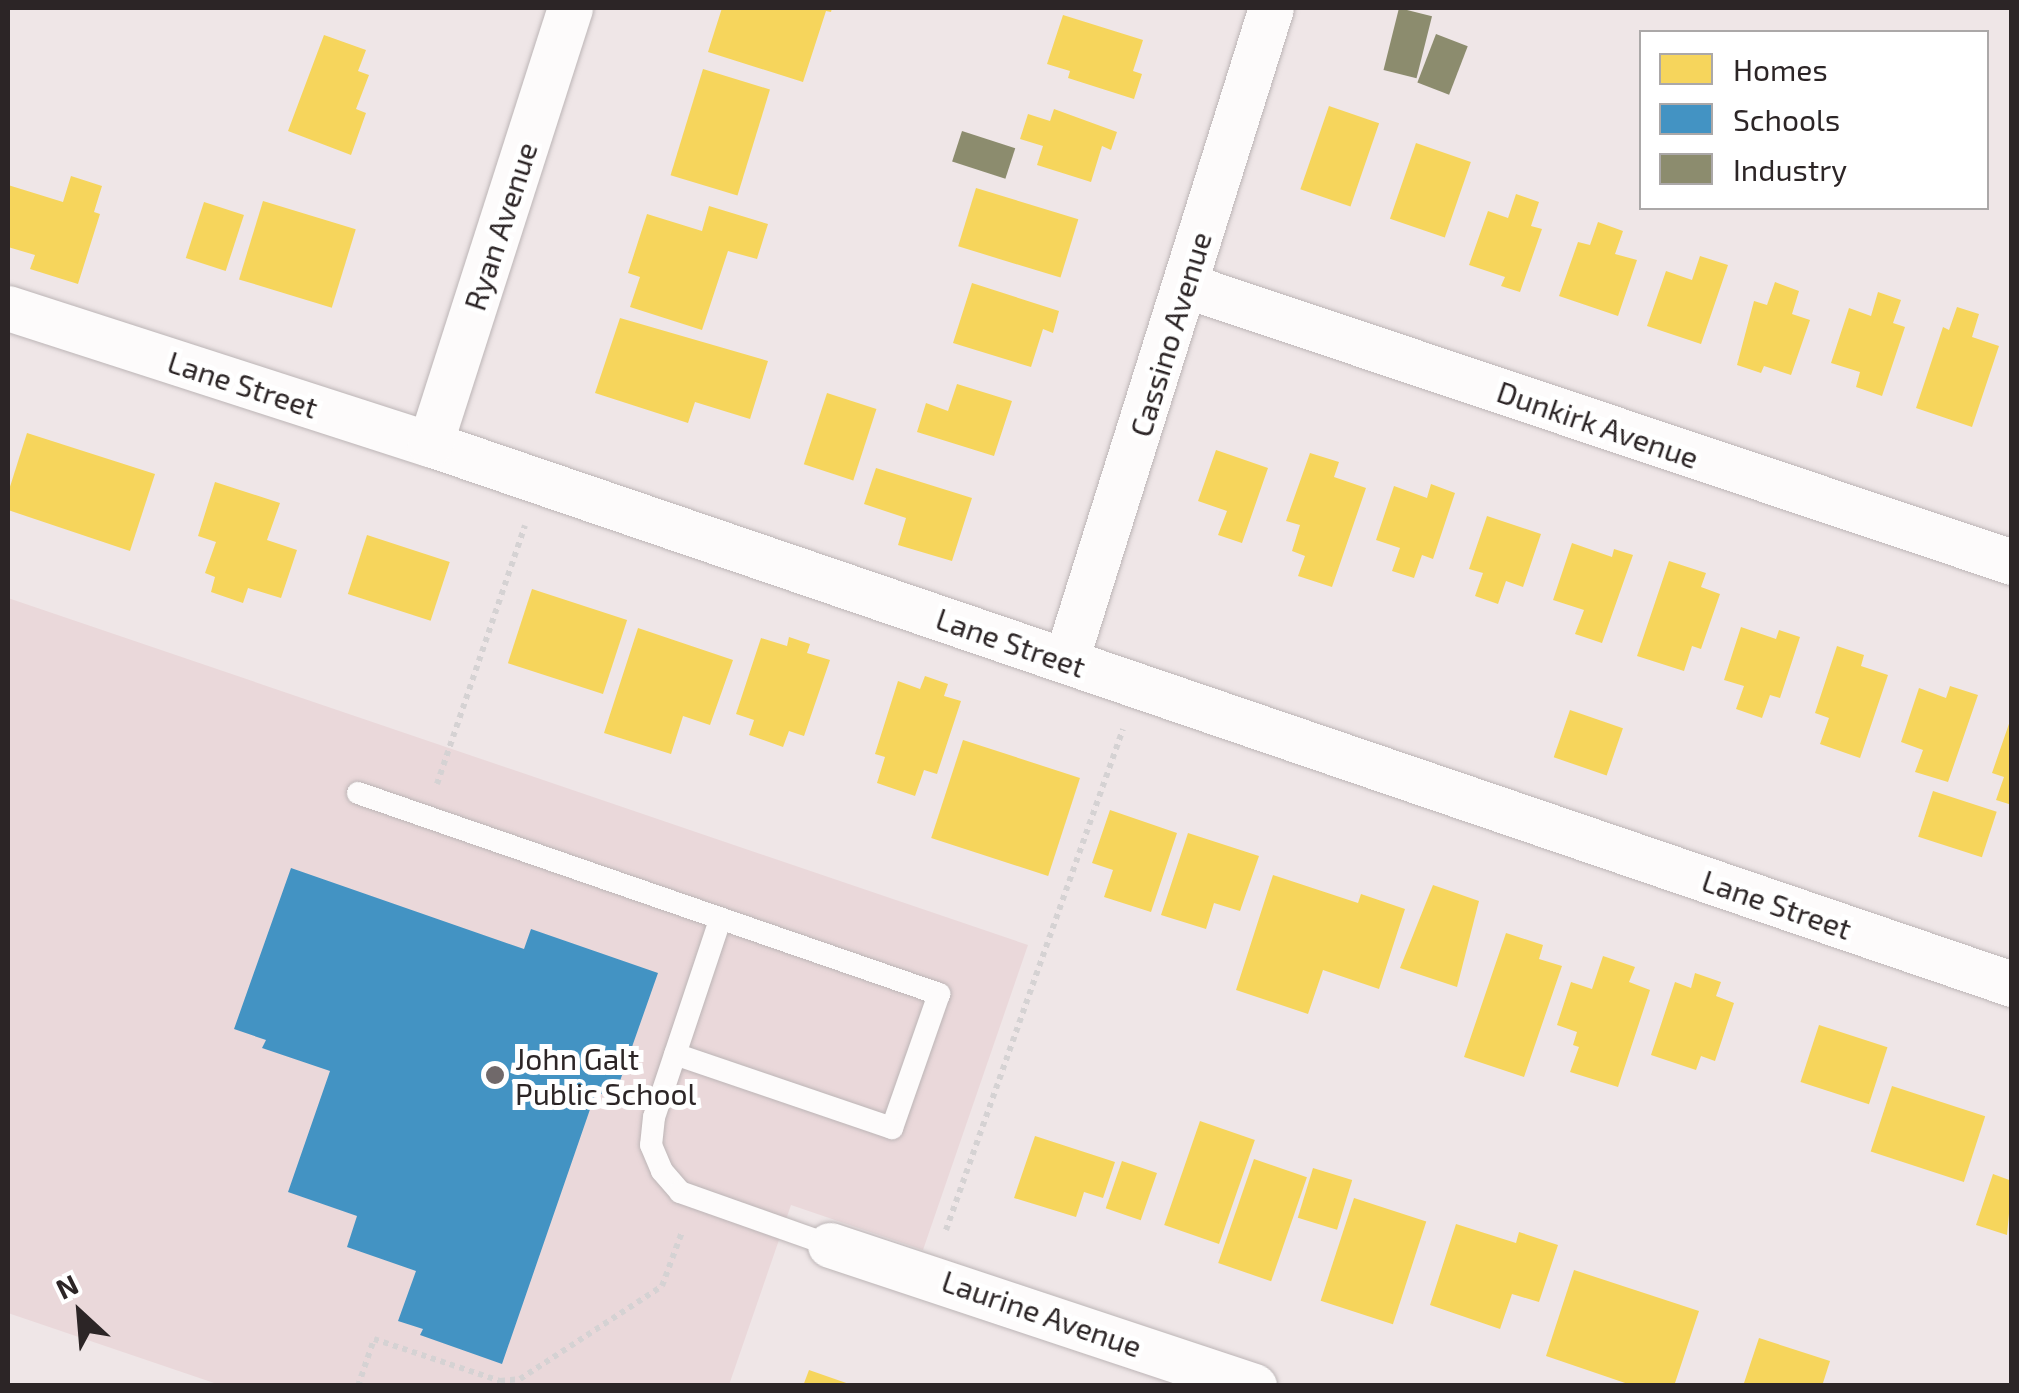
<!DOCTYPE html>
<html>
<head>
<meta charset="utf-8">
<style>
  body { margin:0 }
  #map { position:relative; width:2019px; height:1393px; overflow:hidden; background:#efe6e7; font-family:"Exo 2",sans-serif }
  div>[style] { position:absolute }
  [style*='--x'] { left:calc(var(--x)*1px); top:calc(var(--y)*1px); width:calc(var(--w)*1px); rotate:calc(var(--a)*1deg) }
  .built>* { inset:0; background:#ead8da }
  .homes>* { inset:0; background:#f6d55c; transform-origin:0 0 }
  .schools>* { inset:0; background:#4393c3 }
  .industry>* { inset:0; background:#8c8c6e; transform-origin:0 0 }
  .path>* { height:6px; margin-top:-3px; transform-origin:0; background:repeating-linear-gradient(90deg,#d5d2d3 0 5px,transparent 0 10px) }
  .roads { filter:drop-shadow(0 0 2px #bcb5b6) drop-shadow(0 0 2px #bcb5b6) }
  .lane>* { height:22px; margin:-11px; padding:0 11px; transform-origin:11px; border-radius:11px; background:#fdfbfb }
  .street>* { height:45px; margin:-22.5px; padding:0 22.5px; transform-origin:22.5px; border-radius:22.5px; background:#fdfbfb }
  .dots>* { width:28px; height:28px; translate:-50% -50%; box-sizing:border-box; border:5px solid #fff; border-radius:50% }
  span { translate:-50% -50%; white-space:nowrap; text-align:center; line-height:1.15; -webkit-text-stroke:10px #fff; paint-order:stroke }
  .street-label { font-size:30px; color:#2c2526 }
  .poi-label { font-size:30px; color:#2c2526 }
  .left { translate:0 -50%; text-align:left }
  .frame { position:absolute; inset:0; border:10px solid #2c2526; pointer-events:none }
  .legend { position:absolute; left:1639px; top:30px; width:350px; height:180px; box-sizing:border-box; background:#fff; border:2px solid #aba8a8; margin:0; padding:12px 18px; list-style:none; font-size:30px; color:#2c2526 }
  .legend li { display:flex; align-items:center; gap:20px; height:50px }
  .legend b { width:50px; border:2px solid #aba8a8 }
  .north { position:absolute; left:30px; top:1263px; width:100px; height:100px; -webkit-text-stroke:8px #fff; paint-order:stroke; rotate:334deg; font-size:28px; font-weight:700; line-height:40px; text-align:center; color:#2c2526 }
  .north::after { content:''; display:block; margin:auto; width:35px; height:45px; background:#2c2526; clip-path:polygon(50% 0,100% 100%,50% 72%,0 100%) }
</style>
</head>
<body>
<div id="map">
  <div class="built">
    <i style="clip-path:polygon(8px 598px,1028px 945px,923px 1250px,791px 1205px,729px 1385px,220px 1385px,8px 1313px)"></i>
  </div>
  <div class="homes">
    <i style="clip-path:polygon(722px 8px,832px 8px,831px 12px,826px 11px,803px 82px,708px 52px)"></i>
    <i style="clip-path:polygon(1063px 15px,1143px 40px,1133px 71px,1142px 74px,1134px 99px,1068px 78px,1070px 71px,1047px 64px)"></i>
    <i style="clip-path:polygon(324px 35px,366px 50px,358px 71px,369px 75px,356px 109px,366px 113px,351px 155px,288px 131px)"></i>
    <i style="left:703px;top:69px;width:70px;height:111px;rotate:17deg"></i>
    <i style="left:1329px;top:106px;width:53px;height:88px;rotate:19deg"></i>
    <i style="clip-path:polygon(1054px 109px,1117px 132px,1111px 150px,1102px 146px,1091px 182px,1037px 165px,1043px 146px,1020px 139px,1028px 114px,1050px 121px)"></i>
    <i style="left:1416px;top:143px;width:58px;height:80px;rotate:19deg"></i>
    <i style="clip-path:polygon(71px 176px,102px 186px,94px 212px,100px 214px,78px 284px,30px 269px,35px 255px,8px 247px,8px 185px,63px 202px)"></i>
    <i style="left:976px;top:188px;width:107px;height:61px;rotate:17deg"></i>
    <i style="clip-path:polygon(1516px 194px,1539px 202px,1531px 226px,1542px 229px,1520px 292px,1501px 286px,1505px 277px,1469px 265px,1488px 211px,1508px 218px)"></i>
    <i style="left:263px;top:201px;width:97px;height:82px;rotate:17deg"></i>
    <i style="left:204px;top:202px;width:42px;height:59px;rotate:18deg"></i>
    <i style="clip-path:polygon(709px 206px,768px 224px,757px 259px,728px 251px,702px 330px,630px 307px,640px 277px,628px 273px,647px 214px,702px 231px)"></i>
    <i style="clip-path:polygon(1598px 222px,1623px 231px,1615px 254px,1637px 260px,1618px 316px,1559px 296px,1578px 242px,1590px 245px)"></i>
    <i style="clip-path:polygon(1700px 256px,1728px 265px,1701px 344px,1647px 326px,1666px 271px,1692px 280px)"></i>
    <i style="clip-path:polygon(1775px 282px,1799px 291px,1792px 314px,1810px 320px,1791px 375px,1764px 366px,1761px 373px,1737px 365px,1754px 301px,1767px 305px)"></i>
    <i style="clip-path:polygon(972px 283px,1059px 311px,1053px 333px,1043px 329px,1031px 367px,953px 343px)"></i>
    <i style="clip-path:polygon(1878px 292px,1901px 300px,1893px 323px,1905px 327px,1882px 396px,1856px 387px,1860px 372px,1831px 363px,1849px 308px,1871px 316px)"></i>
    <i style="clip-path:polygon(1957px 307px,1979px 314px,1972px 337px,1999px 346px,1972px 427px,1916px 408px,1943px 327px,1949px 330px)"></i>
    <i style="clip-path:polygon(620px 318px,768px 361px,750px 419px,695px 402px,688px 423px,595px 393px)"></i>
    <i style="clip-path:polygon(957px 384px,1012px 401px,994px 456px,917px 432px,926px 403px,948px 411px)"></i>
    <i style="left:827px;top:393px;width:52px;height:75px;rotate:18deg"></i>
    <i style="clip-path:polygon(27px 433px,155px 474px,130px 551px,8px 510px,8px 493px)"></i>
    <i style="clip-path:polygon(1216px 450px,1268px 468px,1242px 543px,1218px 535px,1227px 511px,1198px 501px)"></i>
    <i style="clip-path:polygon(1310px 453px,1339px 462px,1334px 477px,1366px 488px,1332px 587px,1298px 576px,1305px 556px,1292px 551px,1300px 525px,1286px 521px)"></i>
    <i style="clip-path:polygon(876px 468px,972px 498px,952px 561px,898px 545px,906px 518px,864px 504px)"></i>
    <i style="clip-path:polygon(215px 482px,280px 503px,267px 540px,297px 550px,281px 598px,248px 588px,243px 603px,211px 592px,215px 577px,205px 573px,216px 542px,198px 536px)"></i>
    <i style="clip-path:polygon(1431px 484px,1455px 493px,1433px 559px,1422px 555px,1414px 578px,1392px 571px,1400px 548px,1376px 540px,1394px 486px,1427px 498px)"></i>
    <i style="clip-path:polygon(1487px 516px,1541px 534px,1523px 587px,1506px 581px,1498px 604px,1475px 596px,1483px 573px,1469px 569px)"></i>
    <i style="left:367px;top:535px;width:87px;height:62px;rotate:18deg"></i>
    <i style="clip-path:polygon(1572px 543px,1612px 557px,1614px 549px,1633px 555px,1602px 643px,1575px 634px,1584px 610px,1553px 600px)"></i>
    <i style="clip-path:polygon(1669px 561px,1706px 573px,1701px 587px,1720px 594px,1701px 649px,1692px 646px,1684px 671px,1637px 656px)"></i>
    <i style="left:532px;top:589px;width:100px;height:78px;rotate:18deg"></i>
    <i style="clip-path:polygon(1741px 627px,1776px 639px,1779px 630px,1800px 637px,1780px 698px,1770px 695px,1762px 718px,1736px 709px,1744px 686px,1724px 680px)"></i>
    <i style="clip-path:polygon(638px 628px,733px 660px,710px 725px,683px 716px,671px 754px,604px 733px)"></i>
    <i style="clip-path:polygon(789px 637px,810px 644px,807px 653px,830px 660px,804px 736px,789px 731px,783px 747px,749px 735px,754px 720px,736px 714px,761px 638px,787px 646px)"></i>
    <i style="clip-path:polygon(1837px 646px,1864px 655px,1861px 666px,1888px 675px,1860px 758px,1820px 744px,1829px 718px,1815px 713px)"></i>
    <i style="clip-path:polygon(925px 676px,948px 684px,944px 696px,961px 701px,937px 774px,924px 770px,915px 796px,877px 783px,885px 757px,875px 754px,898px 681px,920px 689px)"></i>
    <i style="clip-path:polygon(1950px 686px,1978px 695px,1948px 782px,1915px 772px,1923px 750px,1901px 742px,1919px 688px,1946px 698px)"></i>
    <i style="left:1570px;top:710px;width:56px;height:50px;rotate:19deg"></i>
    <i style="clip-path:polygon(2011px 718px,2012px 718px,2012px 805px,1996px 800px,2004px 777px,1992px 773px)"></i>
    <i style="left:963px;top:740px;width:123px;height:103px;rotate:18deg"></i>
    <i style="left:1933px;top:791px;width:67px;height:48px;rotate:18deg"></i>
    <i style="clip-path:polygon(1110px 810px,1177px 833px,1151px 912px,1104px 897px,1113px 870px,1092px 863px)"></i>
    <i style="clip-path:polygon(1188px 833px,1259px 856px,1240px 911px,1214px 903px,1206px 929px,1161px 915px)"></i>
    <i style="clip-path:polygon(1273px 875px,1358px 903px,1361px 894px,1405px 909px,1379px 989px,1323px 970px,1308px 1014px,1236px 990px)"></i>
    <i style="clip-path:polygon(1433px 885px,1479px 901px,1457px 987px,1400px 968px)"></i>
    <i style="clip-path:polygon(1506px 933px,1543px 945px,1539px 959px,1562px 966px,1524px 1077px,1464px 1057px)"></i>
    <i style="clip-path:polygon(1603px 956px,1635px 967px,1629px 982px,1650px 990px,1618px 1087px,1570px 1072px,1579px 1047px,1573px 1045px,1577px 1032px,1557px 1025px,1571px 982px,1592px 989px)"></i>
    <i style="clip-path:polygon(1695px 973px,1721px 982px,1716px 996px,1734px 1003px,1715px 1061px,1701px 1056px,1696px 1070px,1651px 1055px,1675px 982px,1691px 988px)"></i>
    <i style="left:1819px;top:1025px;width:72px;height:60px;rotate:18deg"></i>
    <i style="left:1892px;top:1086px;width:98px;height:69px;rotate:18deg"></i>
    <i style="left:1200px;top:1121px;width:58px;height:110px;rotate:19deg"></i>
    <i style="clip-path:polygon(1035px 1136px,1115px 1162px,1103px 1198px,1084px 1192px,1076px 1217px,1014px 1198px)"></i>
    <i style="left:1254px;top:1159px;width:56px;height:110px;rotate:19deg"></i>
    <i style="left:1122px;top:1161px;width:37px;height:50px;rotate:19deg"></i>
    <i style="left:1313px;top:1168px;width:41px;height:52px;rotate:17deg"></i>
    <i style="clip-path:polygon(1993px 1174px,2012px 1181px,2007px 1235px,1976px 1225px)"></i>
    <i style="left:1354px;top:1198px;width:76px;height:108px;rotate:18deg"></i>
    <i style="clip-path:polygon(1456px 1224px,1516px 1243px,1519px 1232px,1558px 1245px,1539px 1302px,1512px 1294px,1500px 1329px,1430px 1305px)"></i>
    <i style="clip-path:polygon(1574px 1270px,1699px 1311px,1674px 1386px,1634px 1386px,1546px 1356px)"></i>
    <i style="clip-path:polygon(1759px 1338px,1830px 1361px,1822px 1386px,1743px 1386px)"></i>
    <i style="clip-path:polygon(809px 1370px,852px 1385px,852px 1386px,803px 1386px)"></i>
  </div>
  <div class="schools">
    <i style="clip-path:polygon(291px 868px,524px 949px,531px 929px,658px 973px,614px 1098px,596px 1092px,502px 1364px,420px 1335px,423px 1329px,398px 1321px,416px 1271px,347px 1247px,357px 1216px,288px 1192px,330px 1071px,262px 1048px,266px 1040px,234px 1029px)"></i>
  </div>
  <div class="industry">
    <i style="left:1399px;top:8px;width:34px;height:64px;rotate:14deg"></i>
    <i style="left:1436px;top:34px;width:34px;height:52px;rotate:21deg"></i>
    <i style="left:962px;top:131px;width:56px;height:32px;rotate:18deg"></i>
  </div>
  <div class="path">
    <i style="--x:437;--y:784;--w:273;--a:-71.2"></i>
    <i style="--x:946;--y:1230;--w:531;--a:-70.54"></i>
    <i style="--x:358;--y:1386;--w:50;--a:-71.2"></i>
    <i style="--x:374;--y:1339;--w:133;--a:18.4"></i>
    <i style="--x:500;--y:1381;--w:20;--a:-6"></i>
    <i style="--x:520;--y:1379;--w:170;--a:-33.2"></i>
    <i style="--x:662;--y:1286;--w:58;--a:-69.7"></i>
  </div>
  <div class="roads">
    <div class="lane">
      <i style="--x:358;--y:793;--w:615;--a:19.08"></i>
      <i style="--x:939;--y:994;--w:142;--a:109.3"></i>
      <i style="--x:892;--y:1128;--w:229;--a:-161.2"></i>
      <i style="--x:720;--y:920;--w:208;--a:108.5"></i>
      <i style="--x:654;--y:1117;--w:28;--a:96"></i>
      <i style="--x:651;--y:1145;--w:28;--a:67"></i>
      <i style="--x:662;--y:1171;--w:28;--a:49"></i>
      <i style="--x:680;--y:1192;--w:159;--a:19.5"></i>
    </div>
    <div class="street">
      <i style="--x:1185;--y:285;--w:872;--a:18.52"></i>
      <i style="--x:8;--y:308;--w:443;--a:17.9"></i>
      <i style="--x:430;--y:444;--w:1672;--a:18.85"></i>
      <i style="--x:430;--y:444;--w:458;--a:-72.2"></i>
      <i style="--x:1066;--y:660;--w:683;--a:-72.55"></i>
      <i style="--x:830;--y:1245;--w:447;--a:18.4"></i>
    </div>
  </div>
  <div class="dots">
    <i style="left:495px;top:1075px;background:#70696a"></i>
  </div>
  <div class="street-label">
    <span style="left:500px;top:226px;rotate:-72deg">Ryan Avenue</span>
    <span style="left:1170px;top:334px;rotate:-73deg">Cassino Avenue</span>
    <span style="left:243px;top:384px;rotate:18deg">Lane Street</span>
    <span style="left:1598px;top:424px;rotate:19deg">Dunkirk Avenue</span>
    <span style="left:1011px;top:642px;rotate:19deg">Lane Street</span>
    <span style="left:1777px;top:904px;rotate:19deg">Lane Street</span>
    <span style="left:1042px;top:1313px;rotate:19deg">Laurine Avenue</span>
  </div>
  <div class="poi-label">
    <span class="left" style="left:515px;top:1075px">John Galt<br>Public School</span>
  </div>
  <div class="frame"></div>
  <ul class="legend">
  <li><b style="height:28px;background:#f6d55c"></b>Homes</li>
  <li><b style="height:28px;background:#4393c3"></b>Schools</li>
  <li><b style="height:28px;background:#8c8c6e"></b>Industry</li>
  </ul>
  <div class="north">N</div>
</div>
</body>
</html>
